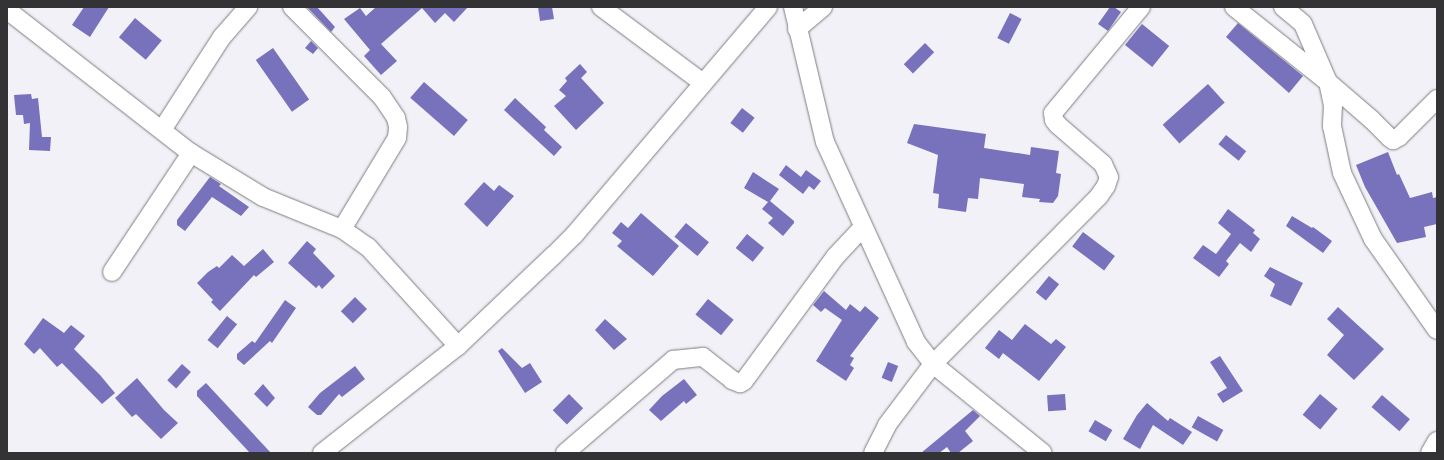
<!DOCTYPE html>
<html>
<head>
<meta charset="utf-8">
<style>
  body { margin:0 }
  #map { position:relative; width:1444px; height:460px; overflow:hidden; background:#f1f1f7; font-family:Signika,sans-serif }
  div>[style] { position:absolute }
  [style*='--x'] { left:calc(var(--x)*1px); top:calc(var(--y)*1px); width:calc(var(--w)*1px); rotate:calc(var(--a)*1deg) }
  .building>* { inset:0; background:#7871bb; transform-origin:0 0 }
  .roads { filter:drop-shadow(0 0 1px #7c7c81) drop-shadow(0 0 1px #7c7c81) }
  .minor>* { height:18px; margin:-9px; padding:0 9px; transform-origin:9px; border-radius:9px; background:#fff }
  span { translate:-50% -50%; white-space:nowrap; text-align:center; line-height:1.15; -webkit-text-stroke:4px #f1f1f7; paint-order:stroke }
  .frame { position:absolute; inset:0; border:8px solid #333336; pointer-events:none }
</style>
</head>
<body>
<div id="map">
  <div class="building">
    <i style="clip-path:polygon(84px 7px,109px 7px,90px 37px,72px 25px)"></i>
    <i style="clip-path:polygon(307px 7px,317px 7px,335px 27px,331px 32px)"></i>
    <i style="clip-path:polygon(376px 7px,468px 7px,454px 22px,445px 13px,435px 23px,422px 8px,381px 44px,397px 61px,381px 75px,364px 56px,370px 50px,344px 19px,360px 8px,366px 16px)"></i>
    <i style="clip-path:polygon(538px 7px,552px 7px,554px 19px,540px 21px)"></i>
    <i style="clip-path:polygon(1110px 7px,1114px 7px,1121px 12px,1108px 31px,1098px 24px)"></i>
    <i style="left:1010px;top:13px;width:13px;height:28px;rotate:27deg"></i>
    <i style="left:135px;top:18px;width:35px;height:25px;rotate:40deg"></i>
    <i style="clip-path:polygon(1238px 23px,1303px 76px,1289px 93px,1226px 37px)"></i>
    <i style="left:1142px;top:24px;width:35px;height:27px;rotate:39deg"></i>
    <i style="clip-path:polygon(311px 41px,318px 48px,313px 54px,305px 48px)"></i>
    <i style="left:925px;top:43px;width:13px;height:30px;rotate:45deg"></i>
    <i style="left:273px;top:48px;width:63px;height:21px;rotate:55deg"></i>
    <i style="clip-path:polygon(580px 64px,587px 72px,581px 78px,604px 103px,576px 130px,554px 106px,566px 96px,559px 90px,567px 81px,565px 78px)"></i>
    <i style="left:424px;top:82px;width:58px;height:21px;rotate:41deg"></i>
    <i style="left:1208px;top:84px;width:25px;height:61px;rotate:48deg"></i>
    <i style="clip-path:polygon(31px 94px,32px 99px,38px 98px,42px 137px,51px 137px,50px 151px,29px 150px,30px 123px,24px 124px,23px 115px,16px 115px,14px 95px)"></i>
    <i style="clip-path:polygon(515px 98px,546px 127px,544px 130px,562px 147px,554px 156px,504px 110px)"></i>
    <i style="left:742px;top:108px;width:16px;height:19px;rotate:38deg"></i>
    <i style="clip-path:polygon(914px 124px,986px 134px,984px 148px,1030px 155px,1031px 147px,1059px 151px,1056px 173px,1061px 174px,1058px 196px,1053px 203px,1039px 202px,1040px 199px,1022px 197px,1024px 184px,980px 178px,978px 199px,968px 198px,966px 212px,938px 208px,939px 194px,933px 193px,938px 155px,907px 143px)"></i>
    <i style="left:1226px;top:135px;width:26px;height:12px;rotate:39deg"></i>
    <i style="clip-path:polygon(1388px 152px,1397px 175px,1399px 174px,1410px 198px,1432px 192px,1433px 198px,1437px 197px,1437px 224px,1424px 227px,1426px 237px,1397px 243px,1365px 187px,1356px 165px)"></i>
    <i style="clip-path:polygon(786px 165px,801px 177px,806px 170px,821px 181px,814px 190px,809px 186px,803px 194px,779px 175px)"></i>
    <i style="clip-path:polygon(753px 172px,779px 189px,770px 201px,794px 221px,794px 223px,783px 236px,768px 223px,773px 218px,762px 209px,768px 202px,744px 188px)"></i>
    <i style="clip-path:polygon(210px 177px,221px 184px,219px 186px,249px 207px,241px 216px,212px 197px,185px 231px,177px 225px,177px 220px)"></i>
    <i style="clip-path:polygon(484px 182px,494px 191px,499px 185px,514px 196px,487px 227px,464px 204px)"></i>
    <i style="clip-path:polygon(1228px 209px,1255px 230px,1253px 233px,1260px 239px,1251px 252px,1240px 243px,1226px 261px,1229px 264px,1219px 277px,1193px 258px,1203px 245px,1216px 254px,1231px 234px,1218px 223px)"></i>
    <i style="clip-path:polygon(641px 213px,679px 246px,653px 276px,617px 246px,622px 241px,612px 233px,621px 222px,628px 228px)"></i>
    <i style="clip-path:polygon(1292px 216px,1312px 228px,1313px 227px,1332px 241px,1323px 253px,1286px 226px)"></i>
    <i style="left:686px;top:223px;width:30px;height:18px;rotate:40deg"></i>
    <i style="left:1083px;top:232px;width:40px;height:18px;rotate:37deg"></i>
    <i style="left:747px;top:234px;width:22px;height:18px;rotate:39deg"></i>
    <i style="clip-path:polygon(307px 241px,316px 249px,313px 253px,335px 276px,322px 289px,319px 285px,316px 288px,288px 263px)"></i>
    <i style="clip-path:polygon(263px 249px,274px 262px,256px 277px,254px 275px,220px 311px,211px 302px,213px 300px,197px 283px,208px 272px,217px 266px,219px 268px,232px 255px,244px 266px)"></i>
    <i style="clip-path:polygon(1270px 267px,1303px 283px,1291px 306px,1270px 296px,1275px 284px,1264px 276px)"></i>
    <i style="left:1049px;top:276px;width:13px;height:21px;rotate:39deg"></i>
    <i style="clip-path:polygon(824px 291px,846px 310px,850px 304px,860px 312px,865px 306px,879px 318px,850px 356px,854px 358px,850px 365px,854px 368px,846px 381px,816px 361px,842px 320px,825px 308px,821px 312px,813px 305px)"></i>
    <i style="left:355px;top:297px;width:17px;height:20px;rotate:45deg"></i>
    <i style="left:708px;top:299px;width:33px;height:20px;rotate:39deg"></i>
    <i style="clip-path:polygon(285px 300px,296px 308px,272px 343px,270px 341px,244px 365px,237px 359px,237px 354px,252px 341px,255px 343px)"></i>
    <i style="clip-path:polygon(1338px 307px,1384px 349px,1354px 380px,1327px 355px,1344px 335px,1327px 319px)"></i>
    <i style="left:227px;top:316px;width:13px;height:31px;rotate:39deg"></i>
    <i style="clip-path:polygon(43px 318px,64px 333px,71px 325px,85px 336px,74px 349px,100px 375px,115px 393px,102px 404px,62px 363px,57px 367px,40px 348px,34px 354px,24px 344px)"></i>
    <i style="clip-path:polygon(605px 319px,627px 339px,614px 350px,595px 330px)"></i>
    <i style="clip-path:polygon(1025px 324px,1051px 344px,1056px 339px,1066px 347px,1039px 381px,1003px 353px,999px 359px,985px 348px,999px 330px,1012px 340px)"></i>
    <i style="clip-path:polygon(502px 348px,522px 368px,530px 363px,542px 382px,525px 393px,498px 351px)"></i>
    <i style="clip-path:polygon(1220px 356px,1243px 391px,1223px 403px,1217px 394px,1227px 388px,1210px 362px)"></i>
    <i style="left:888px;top:362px;width:11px;height:17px;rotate:22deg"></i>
    <i style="left:182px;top:364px;width:12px;height:22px;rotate:42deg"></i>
    <i style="clip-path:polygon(355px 366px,365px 379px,342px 397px,339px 394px,321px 415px,317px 415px,308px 407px,320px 393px)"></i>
    <i style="clip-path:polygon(137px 378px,164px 410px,178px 423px,161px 439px,136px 414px,132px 417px,115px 398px)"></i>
    <i style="clip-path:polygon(684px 379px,697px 395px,686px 404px,684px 401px,661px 421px,649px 410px,662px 396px)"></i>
    <i style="clip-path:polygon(206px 383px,271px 453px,250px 453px,197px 396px,197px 391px)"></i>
    <i style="clip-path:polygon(263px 384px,275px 398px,267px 407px,254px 394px)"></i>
    <i style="left:569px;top:394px;width:20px;height:23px;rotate:45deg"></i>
    <i style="left:1065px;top:394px;width:16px;height:18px;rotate:86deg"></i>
    <i style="left:1320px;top:394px;width:23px;height:27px;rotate:40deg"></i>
    <i style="left:1382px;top:395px;width:37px;height:16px;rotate:41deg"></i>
    <i style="clip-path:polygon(1147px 403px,1168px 421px,1170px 418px,1192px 432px,1183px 445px,1153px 425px,1140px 449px,1123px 439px,1137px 415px)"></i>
    <i style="clip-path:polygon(973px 410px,980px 416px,965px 431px,973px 441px,958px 453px,951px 453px,947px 447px,939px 453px,921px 453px)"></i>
    <i style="left:1198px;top:416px;width:29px;height:13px;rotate:29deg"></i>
    <i style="left:1095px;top:420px;width:20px;height:13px;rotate:30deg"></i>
  </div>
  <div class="roads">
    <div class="minor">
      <i style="--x:292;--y:7;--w:127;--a:45"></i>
      <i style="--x:382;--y:97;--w:25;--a:56"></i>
      <i style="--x:396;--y:118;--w:9;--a:77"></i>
      <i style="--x:398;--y:127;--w:11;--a:95"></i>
      <i style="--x:397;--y:138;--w:106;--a:121.1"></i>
      <i style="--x:601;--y:7;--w:127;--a:36.7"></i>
      <i style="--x:793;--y:7;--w:139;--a:76.7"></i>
      <i style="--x:825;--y:142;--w:220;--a:65.5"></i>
      <i style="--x:916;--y:342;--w:28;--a:52"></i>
      <i style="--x:933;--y:364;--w:141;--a:39"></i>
      <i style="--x:1234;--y:7;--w:120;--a:38.6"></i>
      <i style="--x:1328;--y:82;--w:58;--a:40.8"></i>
      <i style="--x:1372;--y:120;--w:25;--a:45"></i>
      <i style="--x:1390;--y:138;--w:4;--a:34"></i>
      <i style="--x:1393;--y:140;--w:7;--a:-27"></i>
      <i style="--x:1399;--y:137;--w:54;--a:-45"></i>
      <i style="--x:1283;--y:7;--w:26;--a:40"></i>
      <i style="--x:1303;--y:24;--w:63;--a:66.7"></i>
      <i style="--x:1328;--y:82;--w:24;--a:78"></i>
      <i style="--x:1333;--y:105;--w:21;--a:93"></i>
      <i style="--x:1332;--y:126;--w:48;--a:78"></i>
      <i style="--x:1342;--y:173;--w:73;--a:64.8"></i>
      <i style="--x:1373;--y:239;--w:111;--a:54.9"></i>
      <i style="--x:7;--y:10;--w:233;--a:37.9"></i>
      <i style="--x:191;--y:153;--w:84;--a:31.4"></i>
      <i style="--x:263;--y:197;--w:85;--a:22.1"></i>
      <i style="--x:342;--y:229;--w:32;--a:35"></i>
      <i style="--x:368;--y:247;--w:134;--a:47.7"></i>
      <i style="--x:797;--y:29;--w:34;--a:-40"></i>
      <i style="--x:162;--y:130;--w:111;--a:-57.2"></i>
      <i style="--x:222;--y:37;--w:40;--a:-49"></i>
      <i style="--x:112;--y:272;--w:143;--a:-56.4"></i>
      <i style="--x:322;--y:453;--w:173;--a:-38.2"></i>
      <i style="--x:458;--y:346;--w:132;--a:-43.5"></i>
      <i style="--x:554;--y:255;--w:30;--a:-45"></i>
      <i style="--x:575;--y:234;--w:298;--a:-49.6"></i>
      <i style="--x:565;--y:453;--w:143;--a:-40.7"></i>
      <i style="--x:673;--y:360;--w:30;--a:-6"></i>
      <i style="--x:703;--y:357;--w:37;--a:38"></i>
      <i style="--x:732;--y:380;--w:9;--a:21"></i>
      <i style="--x:740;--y:383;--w:4;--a:-27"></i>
      <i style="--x:744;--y:381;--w:154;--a:-53.7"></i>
      <i style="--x:835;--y:257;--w:41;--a:-47"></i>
      <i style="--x:873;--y:453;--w:31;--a:-63"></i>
      <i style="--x:887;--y:425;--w:76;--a:-53"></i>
      <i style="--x:933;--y:364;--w:236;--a:-45.3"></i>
      <i style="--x:1099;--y:196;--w:12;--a:-55"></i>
      <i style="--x:1106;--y:186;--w:9;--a:-72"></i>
      <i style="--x:1109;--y:177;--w:14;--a:-115"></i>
      <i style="--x:1103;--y:164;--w:60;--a:-139.1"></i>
      <i style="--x:1058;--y:125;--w:6;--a:-129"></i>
      <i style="--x:1054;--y:120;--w:7;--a:-98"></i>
      <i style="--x:1053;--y:113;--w:138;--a:-50.3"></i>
      <i style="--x:1430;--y:453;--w:14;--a:-60"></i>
    </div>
  </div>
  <div class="frame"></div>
</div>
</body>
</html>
